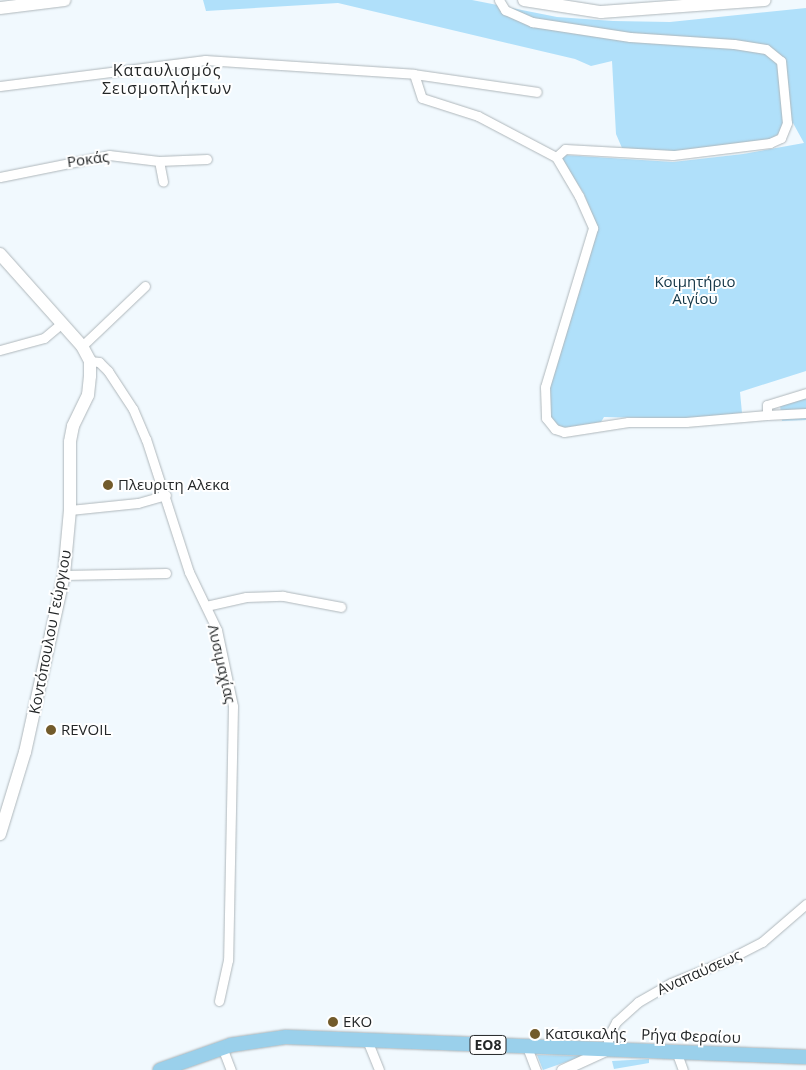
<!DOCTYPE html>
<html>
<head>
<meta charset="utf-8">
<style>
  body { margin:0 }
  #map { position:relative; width:806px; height:1070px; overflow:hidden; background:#f1f9fe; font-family:"Open Sans",sans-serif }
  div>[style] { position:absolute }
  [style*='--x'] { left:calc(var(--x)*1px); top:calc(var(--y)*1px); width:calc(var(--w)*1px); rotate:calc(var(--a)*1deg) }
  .green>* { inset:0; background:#b0e0fa }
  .roads { filter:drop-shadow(0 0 1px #afb7bb) drop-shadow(0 0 1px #afb7bb) }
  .minor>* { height:9px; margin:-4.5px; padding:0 4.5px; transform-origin:4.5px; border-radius:4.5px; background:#fff }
  .tertiary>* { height:11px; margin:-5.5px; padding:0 5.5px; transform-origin:5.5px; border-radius:5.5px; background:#fff }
  .secondary>* { height:12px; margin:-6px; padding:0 6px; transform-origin:6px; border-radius:6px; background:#fff }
  .primary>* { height:14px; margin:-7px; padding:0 7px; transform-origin:7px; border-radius:7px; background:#9ad0eb }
  .dots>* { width:14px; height:14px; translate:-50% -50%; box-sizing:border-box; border:2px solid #fff; border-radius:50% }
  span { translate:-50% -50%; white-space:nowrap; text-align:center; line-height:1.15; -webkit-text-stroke:4px #fff; paint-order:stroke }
  .shield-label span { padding:1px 4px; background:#fff; border:1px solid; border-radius:4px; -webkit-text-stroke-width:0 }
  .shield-label { font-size:14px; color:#242728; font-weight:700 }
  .street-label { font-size:15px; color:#242728 }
  .park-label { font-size:15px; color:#123546 }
  .poi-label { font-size:15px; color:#242728 }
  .left { translate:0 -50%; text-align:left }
  .neighbourhood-label { font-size:16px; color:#242728; letter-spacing:1px }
</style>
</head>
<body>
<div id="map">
  <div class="green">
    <i style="clip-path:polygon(203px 0,472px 0,557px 17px,613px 21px,670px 22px,806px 8px,806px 371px,740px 392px,742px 413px,687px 419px,604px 417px,601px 422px,564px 428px,556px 425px,549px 415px,547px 402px,552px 379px,598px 229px,584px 194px,562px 159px,564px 155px,673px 162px,743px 154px,804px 143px,793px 123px,770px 140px,675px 153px,622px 148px,616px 134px,612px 61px,591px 66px,575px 59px,338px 3px,206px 11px)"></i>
    <i style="clip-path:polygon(806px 397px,806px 420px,782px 421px,780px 405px)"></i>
    <i style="clip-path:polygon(537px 1055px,583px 1056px,543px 1070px)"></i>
    <i style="clip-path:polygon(649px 1059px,649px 1063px,614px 1069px,612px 1061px)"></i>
  </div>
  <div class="roads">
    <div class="minor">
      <i style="--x:499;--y:0;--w:12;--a:59"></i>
      <i style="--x:505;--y:10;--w:30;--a:24"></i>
      <i style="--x:532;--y:22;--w:99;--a:8.7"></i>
      <i style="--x:630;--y:37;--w:104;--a:3.9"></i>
      <i style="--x:734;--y:44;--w:32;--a:9"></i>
      <i style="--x:766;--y:49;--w:19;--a:39"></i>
      <i style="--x:781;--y:61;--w:62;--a:84.5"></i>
      <i style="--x:787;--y:123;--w:16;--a:112"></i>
      <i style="--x:781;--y:138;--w:12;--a:156"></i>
      <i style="--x:770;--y:143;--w:98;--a:172.9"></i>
      <i style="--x:673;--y:155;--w:108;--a:-176.8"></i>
      <i style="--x:565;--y:149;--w:12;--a:138"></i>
      <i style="--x:414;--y:74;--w:124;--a:8.3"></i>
      <i style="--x:0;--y:86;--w:207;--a:-7.2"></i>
      <i style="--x:205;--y:60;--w:209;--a:3.8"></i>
      <i style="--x:414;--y:74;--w:25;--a:72"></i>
      <i style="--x:422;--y:98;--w:59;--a:17.8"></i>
      <i style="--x:478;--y:116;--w:88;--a:27.7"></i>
      <i style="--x:556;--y:157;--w:45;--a:59.5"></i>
      <i style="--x:579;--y:196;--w:35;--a:66"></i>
      <i style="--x:593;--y:228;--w:166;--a:106.8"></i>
      <i style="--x:545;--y:387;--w:31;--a:88"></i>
      <i style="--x:546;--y:418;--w:14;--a:51"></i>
      <i style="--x:555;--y:429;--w:9;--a:18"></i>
      <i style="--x:564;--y:432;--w:65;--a:-8.9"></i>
      <i style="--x:628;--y:422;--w:58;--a:0"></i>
      <i style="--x:686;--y:422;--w:81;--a:-4.9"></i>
      <i style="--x:767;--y:415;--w:10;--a:-90"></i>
      <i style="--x:767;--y:405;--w:41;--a:-17.1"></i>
      <i style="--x:159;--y:161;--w:21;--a:79"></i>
      <i style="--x:0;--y:177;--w:111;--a:-11.4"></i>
      <i style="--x:109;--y:155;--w:50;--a:6.8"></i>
      <i style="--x:159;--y:161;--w:48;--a:-2.4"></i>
      <i style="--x:82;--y:346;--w:87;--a:-43.6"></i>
      <i style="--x:0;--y:350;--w:46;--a:-15.3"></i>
      <i style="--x:44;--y:338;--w:23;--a:-40"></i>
      <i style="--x:90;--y:361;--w:9;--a:6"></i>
      <i style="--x:99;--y:362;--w:13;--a:45"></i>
      <i style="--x:108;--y:371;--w:45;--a:56.7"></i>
      <i style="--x:133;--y:409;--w:33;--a:67"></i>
      <i style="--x:146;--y:439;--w:140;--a:72.1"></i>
      <i style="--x:189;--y:572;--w:64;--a:64.2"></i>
      <i style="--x:217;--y:630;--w:78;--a:78.1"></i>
      <i style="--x:233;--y:706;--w:254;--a:91.1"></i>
      <i style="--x:228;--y:960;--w:42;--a:102.4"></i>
      <i style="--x:767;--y:415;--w:39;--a:-3"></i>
      <i style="--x:70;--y:510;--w:68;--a:-5.9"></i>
      <i style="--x:138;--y:503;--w:29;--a:-16"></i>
      <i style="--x:64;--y:575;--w:102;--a:-1.1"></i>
      <i style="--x:206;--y:606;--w:41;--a:-12.7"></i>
      <i style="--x:246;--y:597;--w:37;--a:-2"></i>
      <i style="--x:283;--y:596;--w:59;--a:10.7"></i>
      <i style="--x:367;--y:1040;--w:32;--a:68"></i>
      <i style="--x:222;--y:1047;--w:25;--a:69"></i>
      <i style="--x:527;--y:1047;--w:25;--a:69"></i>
      <i style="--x:608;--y:1049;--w:12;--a:-90"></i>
      <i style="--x:608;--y:1037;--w:17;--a:-62"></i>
      <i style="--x:616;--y:1022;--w:30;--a:-42"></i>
      <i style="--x:638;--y:1002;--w:38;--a:-30"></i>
      <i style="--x:671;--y:983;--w:58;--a:-22.2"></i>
      <i style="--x:725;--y:961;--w:42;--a:-27.2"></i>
      <i style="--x:762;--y:942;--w:58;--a:-40.8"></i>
      <i style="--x:676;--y:1051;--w:20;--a:70"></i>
    </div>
    <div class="tertiary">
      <i style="--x:562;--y:1070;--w:51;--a:-24.5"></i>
    </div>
    <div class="secondary">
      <i style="--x:524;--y:0;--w:78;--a:8.9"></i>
      <i style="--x:601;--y:12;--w:164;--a:-4.2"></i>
      <i style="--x:0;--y:8;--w:65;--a:-7"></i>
      <i style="--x:0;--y:254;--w:123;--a:48.3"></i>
      <i style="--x:82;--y:346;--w:17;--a:62"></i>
      <i style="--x:90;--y:361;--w:15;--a:90"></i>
      <i style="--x:90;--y:376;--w:19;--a:96"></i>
      <i style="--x:88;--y:395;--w:34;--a:116"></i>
      <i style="--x:73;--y:426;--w:16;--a:101"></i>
      <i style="--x:70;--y:442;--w:68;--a:90"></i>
      <i style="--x:70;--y:510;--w:65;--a:95.3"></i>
      <i style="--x:64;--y:575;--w:181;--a:102.4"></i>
      <i style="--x:25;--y:752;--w:86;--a:107"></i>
    </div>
    <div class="primary">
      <i style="--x:160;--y:1070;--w:75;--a:-19.4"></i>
      <i style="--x:231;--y:1045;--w:56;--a:-8.3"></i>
      <i style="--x:286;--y:1037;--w:520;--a:2.2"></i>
    </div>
  </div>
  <div class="dots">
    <i style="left:108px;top:485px;background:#725b2b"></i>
    <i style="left:51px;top:730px;background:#725b2b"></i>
    <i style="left:333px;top:1022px;background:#725b2b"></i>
    <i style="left:535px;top:1034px;background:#725b2b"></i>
  </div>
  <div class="shield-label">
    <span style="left:488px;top:1045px">ΕΟ8</span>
  </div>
  <div class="street-label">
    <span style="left:88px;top:159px;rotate:-8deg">Ροκάς</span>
    <span style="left:50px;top:632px;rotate:-79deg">Κοντόπουλου Γεώργιου</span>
    <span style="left:222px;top:664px;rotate:77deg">Λυσιμαχίας</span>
    <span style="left:699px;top:972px;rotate:-24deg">Αναπαύσεως</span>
    <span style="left:691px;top:1036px;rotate:2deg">Ρήγα Φεραίου</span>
  </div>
  <div class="park-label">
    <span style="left:695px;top:290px">Κοιμητήριο<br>Αιγίου</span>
  </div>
  <div class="poi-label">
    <span class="left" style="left:118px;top:485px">Πλευριτη Αλεκα</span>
    <span class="left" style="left:61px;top:730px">REVOIL</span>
    <span class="left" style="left:343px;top:1022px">EKO</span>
    <span class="left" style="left:545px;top:1034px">Κατσικαλής</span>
  </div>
  <div class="neighbourhood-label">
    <span style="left:167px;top:79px">Καταυλισμός<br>Σεισμοπλήκτων</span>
  </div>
</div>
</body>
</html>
